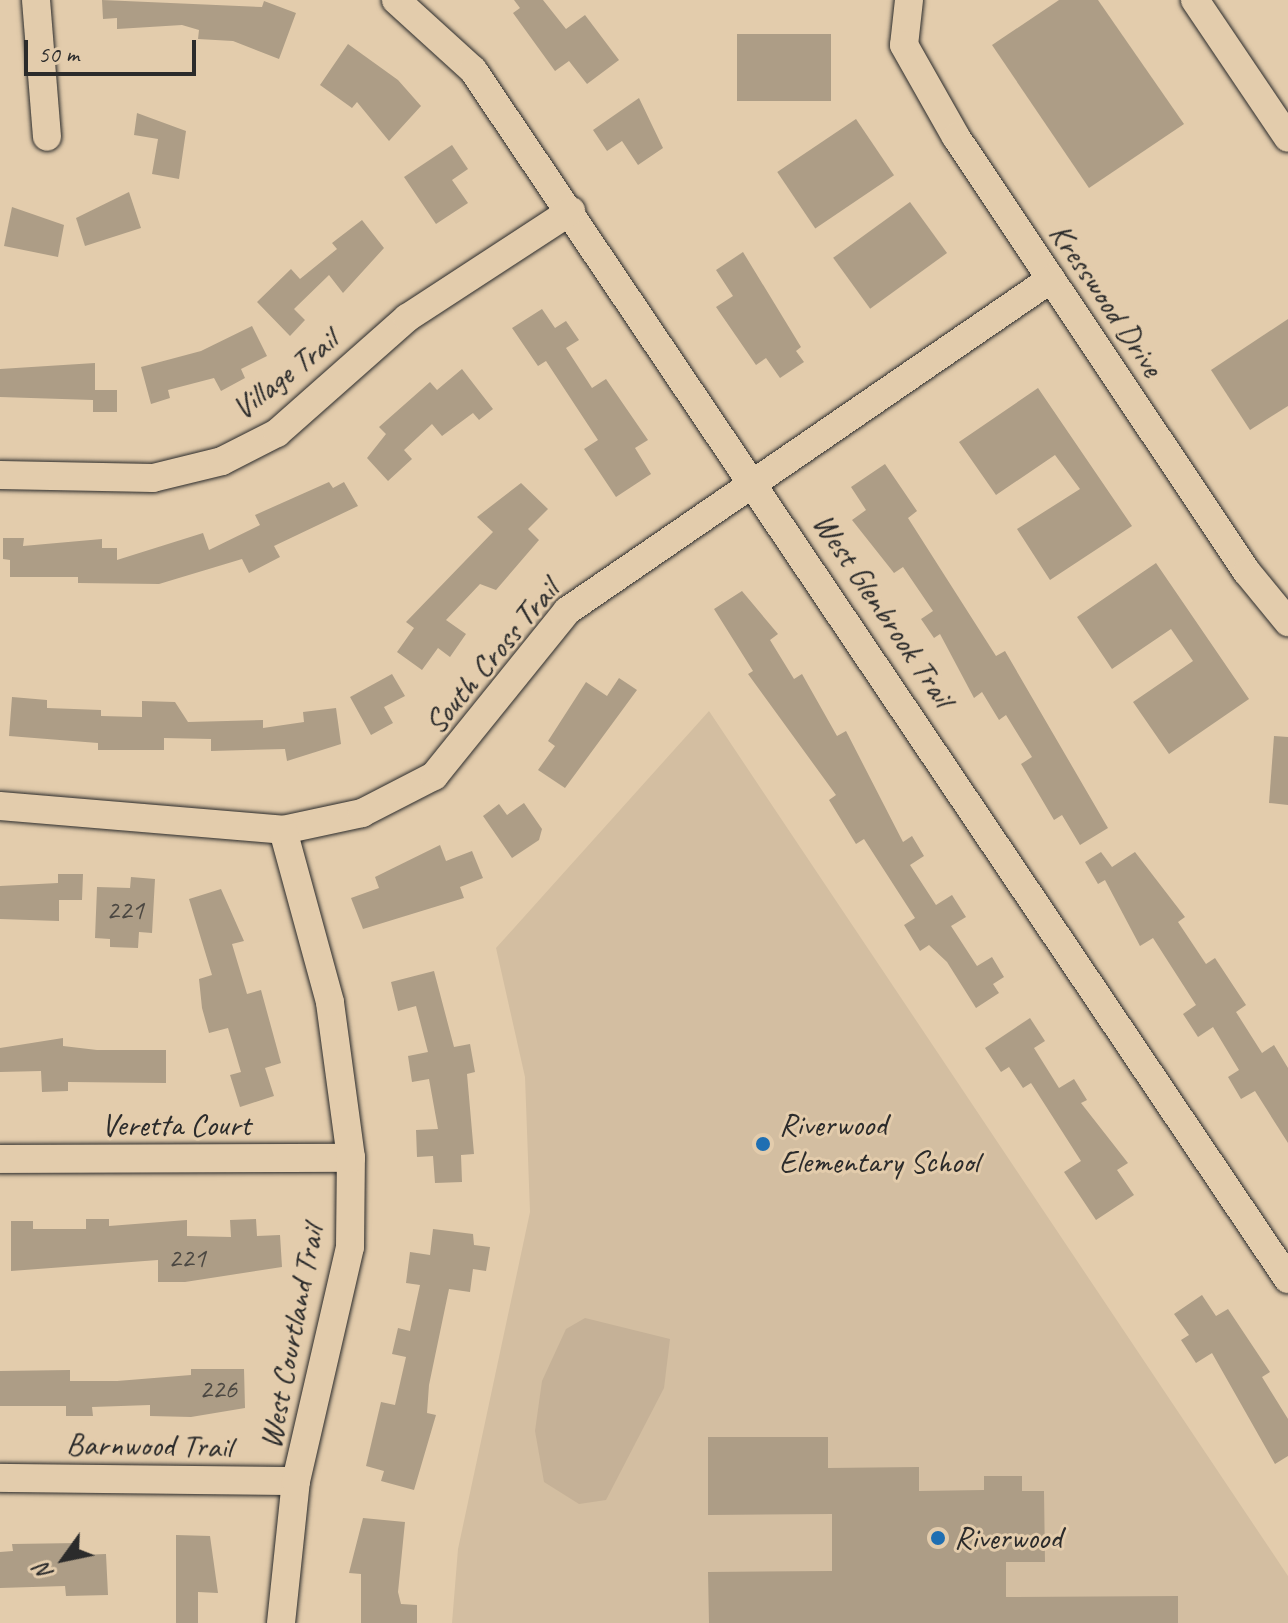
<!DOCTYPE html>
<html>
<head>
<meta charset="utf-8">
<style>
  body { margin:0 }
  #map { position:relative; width:1288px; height:1623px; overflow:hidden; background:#e3ccac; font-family:Caveat,sans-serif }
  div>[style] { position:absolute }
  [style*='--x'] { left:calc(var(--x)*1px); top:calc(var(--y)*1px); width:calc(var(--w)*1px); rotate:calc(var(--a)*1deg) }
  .built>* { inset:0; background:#d3bea1 }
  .green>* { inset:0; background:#c5b197 }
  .building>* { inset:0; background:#ad9d86; transform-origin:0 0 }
  .roads { filter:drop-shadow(0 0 2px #2b2b2b) drop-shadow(0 0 2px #2b2b2b) }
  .minor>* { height:28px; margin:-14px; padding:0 14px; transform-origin:14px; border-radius:14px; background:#e3ccac }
  .dots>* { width:22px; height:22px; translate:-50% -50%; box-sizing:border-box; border:4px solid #e3ccac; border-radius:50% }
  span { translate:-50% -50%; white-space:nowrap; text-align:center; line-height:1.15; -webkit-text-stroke:6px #e3ccac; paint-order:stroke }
  .number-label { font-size:28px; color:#4c4842 }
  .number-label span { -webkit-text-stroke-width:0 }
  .street-label { font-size:32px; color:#2b2b2b }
  .poi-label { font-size:32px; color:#2b2b2b }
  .left { translate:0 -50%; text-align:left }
  .north { position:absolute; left:24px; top:1519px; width:80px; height:80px; -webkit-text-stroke:6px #e3ccac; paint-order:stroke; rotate:237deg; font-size:22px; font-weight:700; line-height:32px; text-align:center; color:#2b2b2b }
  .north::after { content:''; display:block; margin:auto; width:28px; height:36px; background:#2b2b2b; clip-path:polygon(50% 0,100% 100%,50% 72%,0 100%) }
  .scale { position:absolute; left:24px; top:40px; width:172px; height:36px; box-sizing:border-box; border:4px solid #2b2b2b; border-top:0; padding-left:10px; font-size:24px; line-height:28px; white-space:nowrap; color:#2b2b2b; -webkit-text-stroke:6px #e3ccac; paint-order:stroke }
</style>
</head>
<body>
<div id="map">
  <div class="built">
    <i style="clip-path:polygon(709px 711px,1288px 1576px,1288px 1623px,452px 1623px,458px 1549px,530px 1212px,525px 1077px,496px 948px)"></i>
  </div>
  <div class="green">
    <i style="clip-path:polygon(585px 1318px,670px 1339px,664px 1388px,606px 1500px,579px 1504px,544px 1482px,535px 1431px,542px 1381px,566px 1329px)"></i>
  </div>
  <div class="building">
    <i style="clip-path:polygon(102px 0,262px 7px,264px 1px,296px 13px,279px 59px,233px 41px,198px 39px,199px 30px,182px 25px,117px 29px,117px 18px,103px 19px)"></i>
    <i style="clip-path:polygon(514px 0,543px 0,566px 29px,585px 15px,619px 60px,587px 84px,569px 61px,555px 71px,513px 13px,520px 8px)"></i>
    <i style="clip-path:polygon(1059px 0,1098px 0,1184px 124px,1089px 188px,992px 45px)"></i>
    <i style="left:737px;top:34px;width:94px;height:67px"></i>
    <i style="clip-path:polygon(348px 44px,398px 80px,421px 106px,389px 141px,357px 102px,352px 108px,320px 85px)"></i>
    <i style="clip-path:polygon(639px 98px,663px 148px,638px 165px,622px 141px,607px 151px,593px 130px)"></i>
    <i style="clip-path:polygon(137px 113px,186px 131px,179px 179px,152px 174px,158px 139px,134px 135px)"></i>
    <i style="left:856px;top:119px;width:68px;height:95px;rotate:56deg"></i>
    <i style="clip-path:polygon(452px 145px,468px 169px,452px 180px,468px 203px,436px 224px,404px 177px)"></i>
    <i style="clip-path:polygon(129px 192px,141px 228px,85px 246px,76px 218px)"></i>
    <i style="left:910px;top:202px;width:63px;height:95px;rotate:54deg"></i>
    <i style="clip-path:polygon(12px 207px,64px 225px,58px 257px,4px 246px)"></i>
    <i style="clip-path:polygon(362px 220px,384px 248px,343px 293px,329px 275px,294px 309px,305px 320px,290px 336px,257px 302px,291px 269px,300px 279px,337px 249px,332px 243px)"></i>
    <i style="clip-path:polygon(743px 252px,801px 347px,796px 351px,804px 362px,780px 378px,766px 358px,756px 365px,716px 307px,733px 296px,716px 270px)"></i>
    <i style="clip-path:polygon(542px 309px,555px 328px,566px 321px,579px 340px,566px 348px,592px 388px,606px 379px,648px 440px,635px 448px,651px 474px,616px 497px,584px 449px,598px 440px,546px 361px,538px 366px,512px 328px)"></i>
    <i style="clip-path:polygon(1288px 319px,1288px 406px,1250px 430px,1211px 370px)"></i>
    <i style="clip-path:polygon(252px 326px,267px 356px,241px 369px,245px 378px,221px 391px,214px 378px,168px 390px,170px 398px,151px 404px,141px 367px,201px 351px)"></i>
    <i style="clip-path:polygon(95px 363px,95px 390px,117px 390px,117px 412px,93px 412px,93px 400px,0 397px,0 369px)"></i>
    <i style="clip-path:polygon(462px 369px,493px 409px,479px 420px,473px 413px,442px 436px,432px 424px,404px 450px,412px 459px,388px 481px,367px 458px,386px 434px,379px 427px,430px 382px,437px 390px)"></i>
    <i style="clip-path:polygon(1038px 388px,1132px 526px,1050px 580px,1017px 529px,1080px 489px,1055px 455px,996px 495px,959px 442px)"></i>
    <i style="clip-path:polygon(885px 464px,917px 511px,908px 518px,996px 656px,1005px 651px,1108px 828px,1080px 845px,1062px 815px,1054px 820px,1021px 764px,1032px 757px,1006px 715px,999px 720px,982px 692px,974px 698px,940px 634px,934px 638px,921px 619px,933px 611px,903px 567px,894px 573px,852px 520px,866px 510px,851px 487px)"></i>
    <i style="clip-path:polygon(329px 482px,333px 488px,344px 482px,358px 506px,274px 546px,280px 557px,249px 573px,242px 559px,159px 584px,78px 583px,78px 577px,10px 577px,10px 560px,3px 559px,3px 538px,24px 538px,23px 546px,102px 539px,102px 548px,117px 548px,117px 560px,203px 533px,209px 550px,260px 525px,255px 515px)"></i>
    <i style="clip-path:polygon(521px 483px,548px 509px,528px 529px,539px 540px,496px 590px,480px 584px,446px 620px,466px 634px,450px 657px,438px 648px,422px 670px,397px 652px,414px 628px,406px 622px,493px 532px,477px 517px)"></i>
    <i style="clip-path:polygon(1156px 563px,1249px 699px,1169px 754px,1133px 702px,1193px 661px,1171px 629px,1112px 669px,1077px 617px)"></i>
    <i style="clip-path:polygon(742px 591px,778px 634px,770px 640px,794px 679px,802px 674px,837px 736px,846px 731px,903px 842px,912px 836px,924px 856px,910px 865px,936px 905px,952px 895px,966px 917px,951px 926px,977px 966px,992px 957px,1004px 977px,993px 984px,999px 993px,976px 1008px,947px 962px,929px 945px,920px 951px,904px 925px,915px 918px,864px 839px,856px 844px,829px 800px,836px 795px,748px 674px,753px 671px,714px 609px)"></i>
    <i style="clip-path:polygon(392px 674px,405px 696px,384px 707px,393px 723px,371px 735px,350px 697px)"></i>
    <i style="clip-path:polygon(619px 678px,637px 690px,565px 788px,538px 770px,555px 746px,548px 741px,586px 682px,607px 696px)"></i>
    <i style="clip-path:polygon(12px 697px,47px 700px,47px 708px,101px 710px,101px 716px,142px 717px,142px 701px,175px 702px,188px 722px,263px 720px,263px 728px,304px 722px,303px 712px,336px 708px,341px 744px,287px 761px,285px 749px,211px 751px,211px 739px,164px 738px,164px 750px,98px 750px,98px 743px,9px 736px)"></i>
    <i style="clip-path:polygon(1274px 736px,1288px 737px,1288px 805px,1269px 803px)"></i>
    <i style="clip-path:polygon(524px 803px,542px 829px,539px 840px,512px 858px,483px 816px,499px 804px,507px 815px)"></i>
    <i style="clip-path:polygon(440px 845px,446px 861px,472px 851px,483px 878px,460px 887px,464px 898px,363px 929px,351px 898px,379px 888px,375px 877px)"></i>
    <i style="clip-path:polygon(1101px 852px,1112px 867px,1135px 852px,1185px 917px,1178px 922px,1206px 964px,1215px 958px,1246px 1005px,1236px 1012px,1262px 1053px,1274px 1045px,1288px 1068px,1288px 1143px,1255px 1091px,1241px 1099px,1228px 1077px,1239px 1070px,1213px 1027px,1198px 1037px,1183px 1014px,1196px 1005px,1153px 938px,1140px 946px,1105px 880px,1098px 884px,1085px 862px)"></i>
    <i style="clip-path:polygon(58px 874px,83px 874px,82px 900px,59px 900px,59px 921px,0 919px,0 886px,58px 883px)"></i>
    <i style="clip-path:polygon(131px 877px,155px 879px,152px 933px,139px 932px,138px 948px,110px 947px,110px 939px,95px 938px,97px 887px,130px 888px)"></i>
    <i style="clip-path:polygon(221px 889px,244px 941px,232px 944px,247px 994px,261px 990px,281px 1063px,265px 1068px,274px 1096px,240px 1107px,230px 1075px,241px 1072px,228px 1028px,209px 1033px,202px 1008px,199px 979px,212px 975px,189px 899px)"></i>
    <i style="clip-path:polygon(434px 971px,454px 1047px,470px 1044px,475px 1072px,467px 1074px,474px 1154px,461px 1155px,462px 1182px,435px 1183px,433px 1156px,417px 1157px,416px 1130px,438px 1129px,429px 1079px,412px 1082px,408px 1056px,428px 1052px,416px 1006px,398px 1011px,391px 982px)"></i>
    <i style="clip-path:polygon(1030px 1018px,1045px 1041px,1034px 1048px,1059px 1088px,1074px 1079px,1087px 1100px,1081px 1103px,1128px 1163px,1117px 1170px,1134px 1195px,1096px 1220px,1064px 1172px,1081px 1161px,1031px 1083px,1023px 1088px,1009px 1067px,1001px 1072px,985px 1048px)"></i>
    <i style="clip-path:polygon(63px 1038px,63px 1046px,97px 1050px,166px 1050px,166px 1083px,68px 1082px,68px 1091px,42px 1092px,41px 1071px,0 1072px,0 1048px)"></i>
    <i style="clip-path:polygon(86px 1219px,109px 1219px,109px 1226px,187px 1220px,187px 1236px,231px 1237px,230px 1220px,256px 1219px,257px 1236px,280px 1235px,282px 1267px,185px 1282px,158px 1282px,158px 1260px,11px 1271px,11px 1221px,33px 1221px,33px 1229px,86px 1229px)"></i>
    <i style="clip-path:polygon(433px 1229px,473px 1234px,474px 1245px,490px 1247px,486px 1271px,473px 1269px,470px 1292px,449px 1289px,429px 1385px,427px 1413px,436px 1415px,414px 1490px,381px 1481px,384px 1471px,366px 1466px,381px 1402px,395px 1405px,406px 1357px,392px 1354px,398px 1328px,410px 1331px,420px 1285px,406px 1283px,410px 1252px,430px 1255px)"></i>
    <i style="clip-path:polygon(1202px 1295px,1216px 1316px,1228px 1309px,1270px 1372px,1262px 1377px,1288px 1419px,1288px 1456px,1275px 1464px,1212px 1353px,1196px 1363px,1181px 1340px,1189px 1335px,1174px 1314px)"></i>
    <i style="clip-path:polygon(191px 1369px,244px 1369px,245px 1408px,191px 1417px,150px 1416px,150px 1405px,92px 1407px,93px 1416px,66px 1416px,66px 1406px,0 1406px,0 1371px,70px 1370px,70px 1381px,117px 1381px,191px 1375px)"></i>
    <i style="clip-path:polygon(708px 1437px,828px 1437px,828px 1468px,919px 1467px,919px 1491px,984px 1490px,984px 1476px,1022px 1476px,1022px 1491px,1044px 1491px,1045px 1562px,1006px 1562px,1006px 1597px,1178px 1596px,1178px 1623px,709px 1623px,708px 1572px,832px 1571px,832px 1514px,708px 1515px)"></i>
    <i style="clip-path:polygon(363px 1518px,405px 1522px,398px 1592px,401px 1604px,417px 1605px,417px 1623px,361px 1623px,361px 1574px,349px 1573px)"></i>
    <i style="clip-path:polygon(176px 1535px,210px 1536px,218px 1593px,198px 1592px,198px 1623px,176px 1623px)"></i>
    <i style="clip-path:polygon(79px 1543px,79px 1555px,106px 1554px,108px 1595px,66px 1596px,65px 1586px,0 1588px,0 1552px,13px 1551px,12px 1544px)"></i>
  </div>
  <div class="roads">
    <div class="minor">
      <i style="--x:36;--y:0;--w:137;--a:85.4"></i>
      <i style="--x:396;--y:0;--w:104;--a:42.3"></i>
      <i style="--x:473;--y:70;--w:1458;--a:56.02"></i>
      <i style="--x:909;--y:0;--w:45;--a:96.3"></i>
      <i style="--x:904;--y:45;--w:106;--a:60.5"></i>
      <i style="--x:956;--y:137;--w:523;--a:56.22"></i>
      <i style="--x:1247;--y:572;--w:65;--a:50.6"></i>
      <i style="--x:1195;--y:0;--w:166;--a:56"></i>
      <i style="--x:0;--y:475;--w:153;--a:1.1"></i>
      <i style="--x:153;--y:478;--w:71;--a:-13.8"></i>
      <i style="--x:222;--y:461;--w:62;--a:-27"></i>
      <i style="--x:277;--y:433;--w:174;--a:-41.5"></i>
      <i style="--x:407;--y:318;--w:196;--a:-33.1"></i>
      <i style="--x:0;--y:806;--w:284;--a:4.8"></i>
      <i style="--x:283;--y:830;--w:81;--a:-12.1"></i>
      <i style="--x:362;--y:813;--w:81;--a:-27.2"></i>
      <i style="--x:434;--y:776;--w:212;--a:-51.1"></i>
      <i style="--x:567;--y:611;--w:587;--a:-34.45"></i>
      <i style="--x:0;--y:1159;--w:351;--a:-0.2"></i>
      <i style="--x:0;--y:1478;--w:296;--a:0.6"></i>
      <i style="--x:281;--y:1623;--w:143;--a:-84"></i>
      <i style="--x:296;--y:1481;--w:240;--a:-77"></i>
      <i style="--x:350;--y:1247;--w:89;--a:-89.4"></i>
      <i style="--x:351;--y:1158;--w:157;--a:-97.7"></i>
      <i style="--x:330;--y:1002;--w:178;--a:-105.3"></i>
    </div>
  </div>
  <div class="dots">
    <i style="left:763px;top:1144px;background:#1f6fb2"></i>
    <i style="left:938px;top:1538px;background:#1f6fb2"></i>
  </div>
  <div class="number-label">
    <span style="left:125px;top:910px">221</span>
    <span style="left:187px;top:1258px">221</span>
    <span style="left:218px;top:1389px">226</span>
  </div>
  <div class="street-label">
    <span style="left:1106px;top:300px;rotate:56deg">Kresswood Drive</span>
    <span style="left:285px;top:375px;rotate:-38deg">Village Trail</span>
    <span style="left:883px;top:610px;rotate:56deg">West Glenbrook Trail</span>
    <span style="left:492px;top:657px;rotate:-50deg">South Cross Trail</span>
    <span style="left:176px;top:1125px">Veretta Court</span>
    <span style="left:292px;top:1337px;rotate:-79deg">West Courtland Trail</span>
    <span style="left:149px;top:1446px;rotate:1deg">Barnwood Trail</span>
  </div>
  <div class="poi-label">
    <span class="left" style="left:779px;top:1144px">Riverwood<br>Elementary School</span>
    <span class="left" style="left:954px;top:1538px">Riverwood</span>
  </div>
  <div class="north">N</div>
  <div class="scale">50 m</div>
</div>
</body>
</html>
